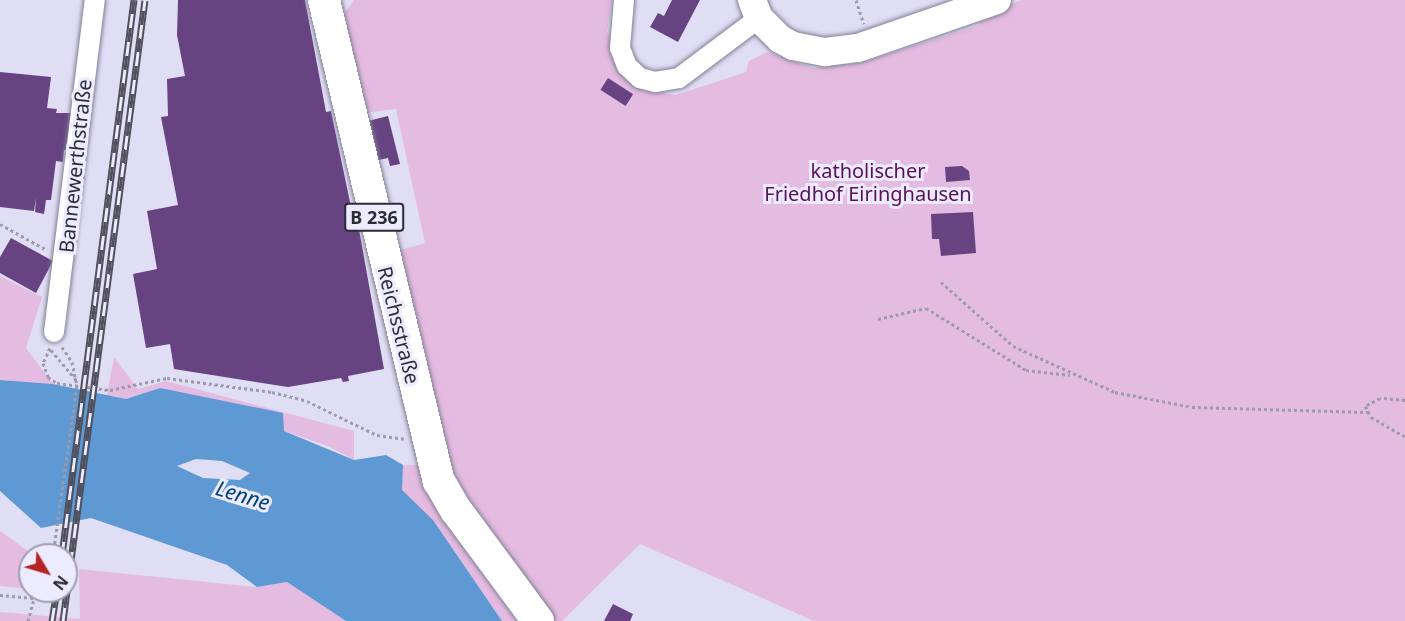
<!DOCTYPE html>
<html>
<head>
<meta charset="utf-8">
<style>
  body { margin:0 }
  #map { position:relative; width:1405px; height:621px; overflow:hidden; background:#e0def5; font-family:"Noto Sans",sans-serif }
  div>[style] { position:absolute }
  [style*='--x'] { left:calc(var(--x)*1px); top:calc(var(--y)*1px); width:calc(var(--w)*1px); rotate:calc(var(--a)*1deg) }
  .green>* { inset:0; background:#e4bbe1 }
  .water>* { inset:0; background:#5f99d4 }
  .building>* { inset:0; background:#674382; transform-origin:0 0 }
  .path>* { height:3px; margin-top:-1.5px; transform-origin:0; background:repeating-linear-gradient(90deg,#9c9bac 0 3px,transparent 0 6px) }
  .roads { filter:drop-shadow(0 0 2px #817f95) drop-shadow(0 0 2px #817f95) }
  .street>* { height:20px; margin:-10px; padding:0 10px; transform-origin:10px; border-radius:10px; background:#fff }
  .secondary>* { height:28px; margin:-14px; padding:0 14px; transform-origin:14px; border-radius:14px; background:#fff }
  .primary>* { height:32px; margin:-16px; padding:0 16px; transform-origin:16px; border-radius:16px; background:#fff }
  .rail>* { height:7px; margin-top:-3.5px; transform-origin:0; background:repeating-linear-gradient(90deg,#edebff 0 14px,#51505c 0 28px); box-sizing:border-box; border-block:2px solid #51505c }
  .path-bridge>* { height:3px; margin-top:-1.5px; transform-origin:0; background:repeating-linear-gradient(90deg,#9c9bac 0 3px,transparent 0 6px) }
  span { translate:-50% -50%; white-space:nowrap; text-align:center; line-height:1.15; -webkit-text-stroke:6px #edebff; paint-order:stroke }
  .shield-label span { padding:2px 4px; background:#edebff; border:2px solid; border-radius:4px; -webkit-text-stroke-width:0 }
  .shield-label { font-size:18px; color:#2d2c35; font-weight:700 }
  .street-label { font-size:20px; color:#2d2c35 }
  .park-label { font-size:20px; color:#5a0f59 }
  .water-label { font-size:21px; color:#00447b; font-style:italic }
  .north { position:absolute; left:18px; top:543px; width:60px; height:60px; box-sizing:border-box; background:#edebff; border:2px solid #a09fae; border-radius:50%; rotate:128deg; font-size:16px; font-weight:700; line-height:24px; text-align:center; color:#2d2c35 }
  .north::after { content:''; display:block; margin:auto; width:21px; height:27px; background:#b32422; clip-path:polygon(50% 0,100% 100%,50% 72%,0 100%) }
</style>
</head>
<body>
<div id="map">
  <div class="green">
    <i style="clip-path:polygon(354px 0,612px 0,607px 31px,631px 80px,643px 90px,676px 95px,746px 72px,749px 61px,767px 52px,813px 68px,860px 63px,980px 25px,980px 15px,1022px 0,1405px 0,1405px 621px,814px 621px,640px 544px,562px 621px,502px 621px,433px 520px,401px 490px,403px 465px,446px 465px,397px 251px,425px 243px,396px 109px,364px 113px,342px 17px)"></i>
    <i style="clip-path:polygon(0 276px,42px 297px,26px 348px,53px 384px,0 380px)"></i>
    <i style="clip-path:polygon(114px 357px,138px 389px,166px 381px,354px 431px,354px 460px,328px 446px,160px 388px,126px 399px,107px 395px)"></i>
    <i style="clip-path:polygon(0 531px,28px 551px,29px 589px,0 586px)"></i>
    <i style="clip-path:polygon(79px 569px,257px 587px,287px 582px,346px 621px,0 621px,0 612px,80px 619px)"></i>
  </div>
  <div class="water">
    <i style="clip-path:polygon(evenodd,0 380px,53px 384px,126px 399px,160px 388px,283px 413px,284px 431px,354px 460px,386px 455px,403px 465px,402px 490px,433px 520px,502px 621px,346px 621px,287px 582px,257px 587px,227px 565px,91px 518px,41px 528px,0 491px,0 380px,196px 459px,222px 461px,250px 473px,240px 480px,203px 478px,177px 466px,196px 459px)"></i>
  </div>
  <div class="building">
    <i style="clip-path:polygon(178px 0,305px 0,326px 112px,331px 111px,351px 207px,355px 207px,384px 369px,348px 376px,349px 381px,343px 382px,341px 378px,288px 387px,174px 369px,170px 344px,146px 348px,133px 274px,157px 269px,147px 211px,178px 205px,161px 117px,168px 116px,167px 79px,185px 76px,177px 35px)"></i>
    <i style="clip-path:polygon(672px 0,700px 0,678px 42px,650px 27px,658px 13px,664px 16px)"></i>
    <i style="clip-path:polygon(0 72px,51px 77px,47px 108px,57px 109px,56px 113px,75px 113px,71px 150px,64px 150px,63px 162px,56px 161px,51px 200px,46px 200px,44px 214px,35px 212px,36px 198px,34px 211px,0 207px)"></i>
    <i style="left:608px;top:78px;width:30px;height:14px;rotate:33deg"></i>
    <i style="clip-path:polygon(388px 116px,400px 164px,390px 166px,388px 158px,374px 161px,368px 121px)"></i>
    <i style="clip-path:polygon(962px 166px,969px 171px,970px 180px,946px 182px,945px 167px)"></i>
    <i style="clip-path:polygon(973px 212px,976px 253px,941px 256px,939px 239px,932px 239px,931px 214px)"></i>
    <i style="clip-path:polygon(11px 238px,53px 261px,36px 293px,0 273px,0 257px)"></i>
    <i style="clip-path:polygon(613px 604px,633px 614px,630px 621px,604px 621px)"></i>
  </div>
  <div class="path">
    <i style="--x:856;--y:0;--w:25;--a:72"></i>
    <i style="--x:0;--y:224;--w:54;--a:29"></i>
    <i style="--x:941;--y:282;--w:96;--a:41.6"></i>
    <i style="--x:1013;--y:346;--w:112;--a:24.3"></i>
    <i style="--x:1115;--y:392;--w:78;--a:11"></i>
    <i style="--x:1192;--y:407;--w:176;--a:1.6"></i>
    <i style="--x:878;--y:319;--w:49;--a:-12.9"></i>
    <i style="--x:926;--y:308;--w:118;--a:31.8"></i>
    <i style="--x:1026;--y:370;--w:44;--a:6.5"></i>
    <i style="--x:62;--y:347;--w:18;--a:56"></i>
    <i style="--x:72;--y:362;--w:24;--a:78"></i>
    <i style="--x:50;--y:348;--w:17;--a:115"></i>
    <i style="--x:43;--y:363;--w:15;--a:70"></i>
    <i style="--x:48;--y:377;--w:11;--a:34"></i>
    <i style="--x:57;--y:383;--w:53;--a:7.5"></i>
    <i style="--x:110;--y:390;--w:58;--a:-11.9"></i>
    <i style="--x:167;--y:378;--w:106;--a:7.6"></i>
    <i style="--x:272;--y:392;--w:36;--a:14"></i>
    <i style="--x:307;--y:401;--w:78;--a:25.9"></i>
    <i style="--x:377;--y:435;--w:27;--a:8"></i>
    <i style="--x:51;--y:350;--w:40;--a:50"></i>
    <i style="--x:1405;--y:400;--w:25;--a:-175"></i>
    <i style="--x:1380;--y:398;--w:17;--a:152"></i>
    <i style="--x:1365;--y:406;--w:13;--a:61"></i>
    <i style="--x:1371;--y:417;--w:39;--a:30"></i>
    <i style="--x:0;--y:595;--w:34;--a:5"></i>
    <i style="--x:28;--y:621;--w:24;--a:-75"></i>
    <i style="--x:34;--y:598;--w:9;--a:-49"></i>
  </div>
  <div class="roads">
    <div class="street">
      <i style="--x:624;--y:0;--w:48;--a:94.8"></i>
      <i style="--x:620;--y:48;--w:19;--a:69"></i>
      <i style="--x:627;--y:66;--w:18;--a:43"></i>
      <i style="--x:640;--y:78;--w:16;--a:15"></i>
      <i style="--x:655;--y:82;--w:24;--a:-9"></i>
      <i style="--x:679;--y:78;--w:100;--a:-36.9"></i>
      <i style="--x:54;--y:332;--w:335;--a:-83"></i>
    </div>
    <div class="secondary">
      <i style="--x:752;--y:0;--w:19;--a:69"></i>
      <i style="--x:759;--y:18;--w:30;--a:45"></i>
      <i style="--x:780;--y:39;--w:15;--a:28"></i>
      <i style="--x:793;--y:46;--w:33;--a:11"></i>
      <i style="--x:825;--y:52;--w:33;--a:-7"></i>
      <i style="--x:858;--y:48;--w:147;--a:-19.1"></i>
    </div>
    <div class="primary">
      <i style="--x:324;--y:0;--w:495;--a:76.6"></i>
      <i style="--x:439;--y:481;--w:34;--a:60"></i>
      <i style="--x:456;--y:510;--w:138;--a:53.5"></i>
    </div>
  </div>
  <div class="rail">
    <i style="--x:62;--y:555;--w:560;--a:-82.61"></i>
    <i style="--x:52;--y:621;--w:30;--a:-81"></i>
    <i style="--x:63;--y:621;--w:626;--a:-82.48"></i>
  </div>
  <div class="path-bridge">
    <i style="--x:53;--y:555;--w:172;--a:-82"></i>
  </div>
  <div class="shield-label">
    <span style="left:374px;top:217px">B 236</span>
  </div>
  <div class="street-label">
    <span style="left:75px;top:166px;rotate:-84deg">Bannewerthstraße</span>
    <span style="left:399px;top:325px;rotate:76deg">Reichsstraße</span>
  </div>
  <div class="park-label">
    <span style="left:868px;top:182px">katholischer<br>Friedhof Eiringhausen</span>
  </div>
  <div class="water-label">
    <span style="left:243px;top:495px;rotate:17deg">Lenne</span>
  </div>
  <div class="north">N</div>
</div>
</body>
</html>
